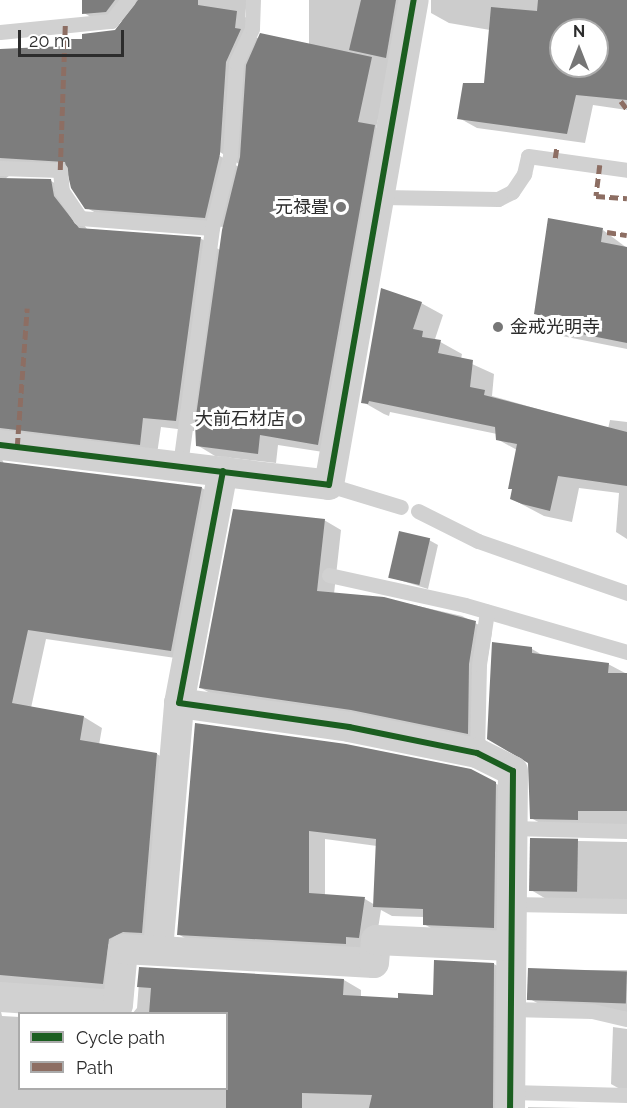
<!DOCTYPE html>
<html>
<head>
<meta charset="utf-8">
<style>
  body { margin:0 }
  #map { position:relative; width:627px; height:1108px; overflow:hidden; background:#fff; font-family:Raleway,"Noto Sans JP",sans-serif }
  div>[style] { position:absolute }
  [style*='--x'] { left:calc(var(--x)*1px); top:calc(var(--y)*1px); width:calc(var(--w)*1px); rotate:calc(var(--a)*1deg) }
  .shadow>* { inset:0; background:#0003 }
  .building>* { inset:0; background:#7d7d7d; transform-origin:0 0 }
  .service>* { height:15px; margin:-7.5px; padding:0 7.5px; transform-origin:7.5px; border-radius:7.5px; background:#d1d1d1 }
  .minor>* { height:30px; margin:-15px; padding:0 15px; transform-origin:15px; border-radius:15px; background:#d1d1d1 }
  .quiet>* { height:4.5px; margin-top:-2.25px; transform-origin:0; background:repeating-linear-gradient(90deg,#8d6e63 0 9px,transparent 0 13.5px) }
  .cycleway>* { height:6px; margin:-3px; padding:0 3px; transform-origin:3px; border-radius:3px; background:#1b5e20 }
  .dots>* { width:16px; height:16px; translate:-50% -50%; box-sizing:border-box; border:3px solid #fff; border-radius:50% }
  span { translate:-50% -50%; white-space:nowrap; text-align:center; line-height:1.15; -webkit-text-stroke:6px #fff; paint-order:stroke }
  .poi-label { font-size:18px; color:#2c2c2c }
  .right { translate:-100% -50%; text-align:right }
  .left { translate:0 -50%; text-align:left }
  .legend { position:absolute; left:18px; top:1012px; width:210px; height:78px; box-sizing:border-box; background:#fff; border:2px solid #ababab; margin:0; padding:8px 10px; list-style:none; font-size:18px; color:#2c2c2c }
  .legend li { display:flex; align-items:center; gap:12px; height:30px }
  .legend b { width:30px; border:2px solid #ababab }
  .north { position:absolute; left:549px; top:18px; width:60px; height:60px; box-sizing:border-box; background:#fff; border:2px solid #ababab; border-radius:50%; rotate:0deg; font-size:16px; font-weight:700; line-height:24px; text-align:center; color:#2c2c2c }
  .north::after { content:''; display:block; margin:auto; width:21px; height:27px; background:#767676; clip-path:polygon(50% 0,100% 100%,50% 72%,0 100%) }
  .scale { position:absolute; left:18px; top:30px; width:106px; height:27px; box-sizing:border-box; border:3px solid #2c2c2c; border-top:0; padding-left:8px; font-size:18px; line-height:21px; white-space:nowrap; color:#2c2c2c; -webkit-text-stroke:4px #fff; paint-order:stroke }
</style>
</head>
<body>
<div id="map">
  <div class="shadow">
    <i style="clip-path:polygon(evenodd,84px 0,247px 0,245px 17px,254px 23px,252px 37px,309px 45px,309px 0,418px 0,391px 64px,376px 128px,392px 137px,336px 454px,278px 445px,276px 463px,215px 456px,197px 445px,195px 421px,194px 431px,161px 427px,157px 454px,0 454px,4px 464px,202px 488px,220px 499px,189px 660px,46px 639px,31px 708px,84px 717px,102px 728px,99px 745px,157px 754px,175px 765px,160px 942px,142px 941px,120px 996px,0 1007px,2px 1016px,20px 1017px,20px 1088px,226px 1088px,226px 1014px,132px 1014px,137px 1008px,140px 969px,344px 980px,361px 990px,361px 997px,400px 1000px,434px 997px,494px 964px,511px 974px,513px 1108px,0 1108px,0 50px,67px 47px,116px 31px,124px 21px,101px 23px,84px 13px,84px 0,215px 149px,239px 164px,239px 167px,213px 152px,215px 149px,84px 0,19px 168px,71px 169px,87px 208px,105px 218px,224px 227px,220px 250px,200px 238px,87px 229px,71px 208px,69px 191px,51px 181px,5px 179px,19px 168px)"></i>
    <i style="clip-path:polygon(evenodd,431px 0,627px 0,627px 110px,593px 105px,585px 143px,477px 128px,459px 118px,485px 85px,490px 30px,449px 23px,431px 13px,431px 0,561px 30px,597px 30px,597px 66px,561px 66px,561px 30px)"></i>
    <i style="clip-path:polygon(603px 230px,627px 248px,627px 349px,557px 335px,538px 324px)"></i>
    <i style="clip-path:polygon(421px 303px,443px 315px,435px 339px,462px 354px,461px 359px,494px 374px,492px 396px,608px 429px,610px 420px,627px 422px,627px 539px,616px 532px,619px 493px,579px 488px,572px 522px,544px 516px,512px 499px,517px 450px,497px 439px,497px 434px,390px 412px,389px 416px,384px 414px,363px 402px)"></i>
    <i style="clip-path:polygon(324px 520px,341px 530px,334px 594px,383px 598px,462px 616px,492px 632px,485px 674px,484px 742px,217px 697px,201px 688px)"></i>
    <i style="clip-path:polygon(429px 540px,438px 545px,428px 589px,390px 577px)"></i>
    <i style="clip-path:polygon(532px 649px,544px 656px,608px 664px,627px 674px,627px 830px,549px 828px,531px 818px)"></i>
    <i style="clip-path:polygon(evenodd,196px 724px,495px 783px,512px 793px,511px 937px,441px 934px,424px 924px,424px 917px,392px 916px,381px 910px,375px 947px,362px 953px,195px 944px,178px 934px,196px 724px,325px 839px,377px 846px,375px 905px,365px 899px,325px 896px,325px 839px)"></i>
    <i style="clip-path:polygon(531px 840px,627px 842px,627px 899px,548px 900px,531px 890px)"></i>
    <i style="clip-path:polygon(530px 970px,627px 970px,627px 1012px,548px 1009px,530px 999px)"></i>
    <i style="clip-path:polygon(613px 1027px,627px 1029px,627px 1093px,611px 1084px)"></i>
    <i style="clip-path:polygon(528px 1107px,580px 1108px,528px 1108px)"></i>
  </div>
  <div class="building">
    <i style="clip-path:polygon(82px 0,115px 0,106px 12px,82px 14px)"></i>
    <i style="clip-path:polygon(138px 0,198px 0,198px 5px,237px 11px,235px 28px,241px 29px,226px 62px,220px 154px,205px 218px,85px 209px,71px 188px,65px 162px,0 158px,0 49px,65px 46px,65px 39px,82px 39px,82px 34px,115px 30px)"></i>
    <i style="clip-path:polygon(361px 0,396px 0,386px 58px,349px 50px)"></i>
    <i style="clip-path:polygon(evenodd,538px 0,627px 0,627px 100px,576px 95px,567px 134px,457px 119px,463px 83px,484px 83px,491px 7px,537px 11px,538px 0,561px 30px,597px 30px,597px 66px,561px 66px,561px 30px)"></i>
    <i style="clip-path:polygon(260px 33px,372px 57px,358px 122px,375px 125px,318px 445px,260px 435px,258px 454px,196px 446px,195px 423px,222px 230px,240px 157px,246px 65px)"></i>
    <i style="clip-path:polygon(0 178px,51px 179px,54px 196px,79px 228px,201px 237px,176px 421px,143px 418px,140px 445px,0 428px)"></i>
    <i style="clip-path:polygon(548px 218px,603px 228px,601px 242px,627px 247px,627px 343px,536px 325px,538px 315px,534px 314px)"></i>
    <i style="clip-path:polygon(381px 288px,422px 302px,413px 329px,423px 331px,422px 337px,441px 340px,438px 353px,473px 360px,470px 387px,485px 390px,484px 395px,627px 432px,627px 486px,558px 476px,550px 511px,522px 504px,510px 499px,512px 489px,508px 489px,517px 444px,496px 440px,495px 427px,369px 401px,368px 404px,361px 403px)"></i>
    <i style="clip-path:polygon(0 462px,202px 487px,171px 651px,28px 630px,12px 703px,84px 716px,80px 740px,157px 753px,142px 933px,123px 932px,109px 939px,103px 984px,0 975px)"></i>
    <i style="clip-path:polygon(233px 509px,325px 519px,317px 591px,384px 597px,476px 621px,469px 664px,468px 734px,351px 710px,199px 688px)"></i>
    <i style="left:399px;top:531px;width:32px;height:48px;rotate:13deg"></i>
    <i style="clip-path:polygon(492px 642px,532px 647px,532px 653px,609px 663px,608px 673px,627px 673px,627px 811px,578px 811px,578px 820px,530px 819px,528px 763px,487px 739px)"></i>
    <i style="clip-path:polygon(195px 723px,346px 744px,471px 769px,496px 782px,494px 928px,423px 925px,423px 909px,373px 907px,376px 839px,309px 831px,309px 893px,365px 897px,359px 938px,346px 937px,346px 944px,177px 935px)"></i>
    <i style="left:530px;top:838px;width:48px;height:53px;rotate:1deg"></i>
    <i style="clip-path:polygon(434px 960px,494px 963px,493px 1108px,369px 1108px,372px 1095px,302px 1093px,302px 1108px,226px 1108px,226px 1014px,149px 1014px,151px 988px,137px 987px,139px 967px,344px 979px,343px 995px,398px 998px,398px 993px,433px 995px)"></i>
    <i style="left:528px;top:968px;width:99px;height:32px;rotate:2deg"></i>
  </div>
  <div class="service">
    <i style="--x:0;--y:32;--w:112;--a:-5.7"></i>
    <i style="--x:111;--y:21;--w:27;--a:-51"></i>
    <i style="--x:0;--y:168;--w:60;--a:1.9"></i>
    <i style="--x:60;--y:170;--w:21;--a:85"></i>
    <i style="--x:62;--y:191;--w:32;--a:56"></i>
    <i style="--x:80;--y:218;--w:132;--a:4.3"></i>
    <i style="--x:382;--y:197;--w:116;--a:1"></i>
    <i style="--x:498;--y:199;--w:16;--a:-27"></i>
    <i style="--x:512;--y:192;--w:22;--a:-56"></i>
    <i style="--x:524;--y:174;--w:18;--a:-77"></i>
    <i style="--x:528;--y:156;--w:100;--a:8"></i>
    <i style="--x:180;--y:465;--w:239;--a:-82.3"></i>
    <i style="--x:212;--y:228;--w:74;--a:-76"></i>
    <i style="--x:230;--y:156;--w:93;--a:-86.3"></i>
    <i style="--x:236;--y:63;--w:38;--a:-65"></i>
    <i style="--x:252;--y:28;--w:28;--a:-88"></i>
    <i style="--x:329;--y:485;--w:75;--a:17"></i>
    <i style="--x:418;--y:511;--w:67;--a:26.6"></i>
    <i style="--x:478;--y:541;--w:158;--a:19.2"></i>
    <i style="--x:329;--y:575;--w:139;--a:12.4"></i>
    <i style="--x:465;--y:605;--w:169;--a:16.2"></i>
    <i style="--x:477;--y:753;--w:89;--a:-88.7"></i>
    <i style="--x:479;--y:664;--w:53;--a:-81.3"></i>
    <i style="--x:512;--y:828;--w:115;--a:1.5"></i>
    <i style="--x:511;--y:904;--w:116;--a:1"></i>
    <i style="--x:510;--y:1009;--w:82;--a:1.4"></i>
    <i style="--x:592;--y:1011;--w:36;--a:13"></i>
    <i style="--x:510;--y:1092;--w:117;--a:1.5"></i>
  </div>
  <div class="minor">
    <i style="--x:0;--y:445;--w:331;--a:6.9"></i>
    <i style="--x:329;--y:485;--w:492;--a:-80.1"></i>
    <i style="--x:223;--y:471;--w:236;--a:100.7"></i>
    <i style="--x:179;--y:703;--w:172;--a:8"></i>
    <i style="--x:349;--y:727;--w:131;--a:11.5"></i>
    <i style="--x:477;--y:753;--w:40;--a:26.6"></i>
    <i style="--x:513;--y:771;--w:337;--a:90.5"></i>
    <i style="--x:158;--y:950;--w:248;--a:-85.1"></i>
    <i style="--x:0;--y:997;--w:118;--a:3.9"></i>
    <i style="--x:118;--y:1005;--w:56;--a:-84.9"></i>
    <i style="--x:123;--y:949;--w:251;--a:3.2"></i>
    <i style="--x:374;--y:963;--w:23;--a:-85"></i>
    <i style="--x:376;--y:940;--w:134;--a:2.6"></i>
  </div>
  <div class="quiet">
    <i style="--x:621;--y:101;--w:10;--a:53"></i>
    <i style="--x:555;--y:158;--w:12;--a:-81"></i>
    <i style="--x:600;--y:165;--w:31;--a:97"></i>
    <i style="--x:596;--y:196;--w:31;--a:4"></i>
    <i style="--x:60;--y:170;--w:145;--a:-88"></i>
    <i style="--x:607;--y:232;--w:20;--a:9"></i>
    <i style="--x:17;--y:447;--w:139;--a:-85.9"></i>
  </div>
  <div class="cycleway">
    <i style="--x:0;--y:445;--w:331;--a:6.9"></i>
    <i style="--x:329;--y:485;--w:492;--a:-80.1"></i>
    <i style="--x:223;--y:471;--w:236;--a:100.7"></i>
    <i style="--x:179;--y:703;--w:172;--a:8"></i>
    <i style="--x:349;--y:727;--w:131;--a:11.5"></i>
    <i style="--x:477;--y:753;--w:40;--a:26.6"></i>
    <i style="--x:513;--y:771;--w:337;--a:90.5"></i>
  </div>
  <div class="dots">
    <i style="left:341px;top:207px;background:#767676"></i>
    <i style="left:498px;top:327px;background:#767676"></i>
    <i style="left:297px;top:419px;background:#767676"></i>
  </div>
  <div class="poi-label">
    <span class="right" style="left:329px;top:207px">元禄畳</span>
    <span class="left" style="left:510px;top:327px">金戒光明寺</span>
    <span class="right" style="left:285px;top:419px">大前石材店</span>
  </div>
  <ul class="legend">
  <li><b style="height:8px;background:#1b5e20"></b>Cycle path</li>
  <li><b style="height:8px;background:#8d6e63"></b>Path</li>
  </ul>
  <div class="north">N</div>
  <div class="scale">20 m</div>
</div>
</body>
</html>
